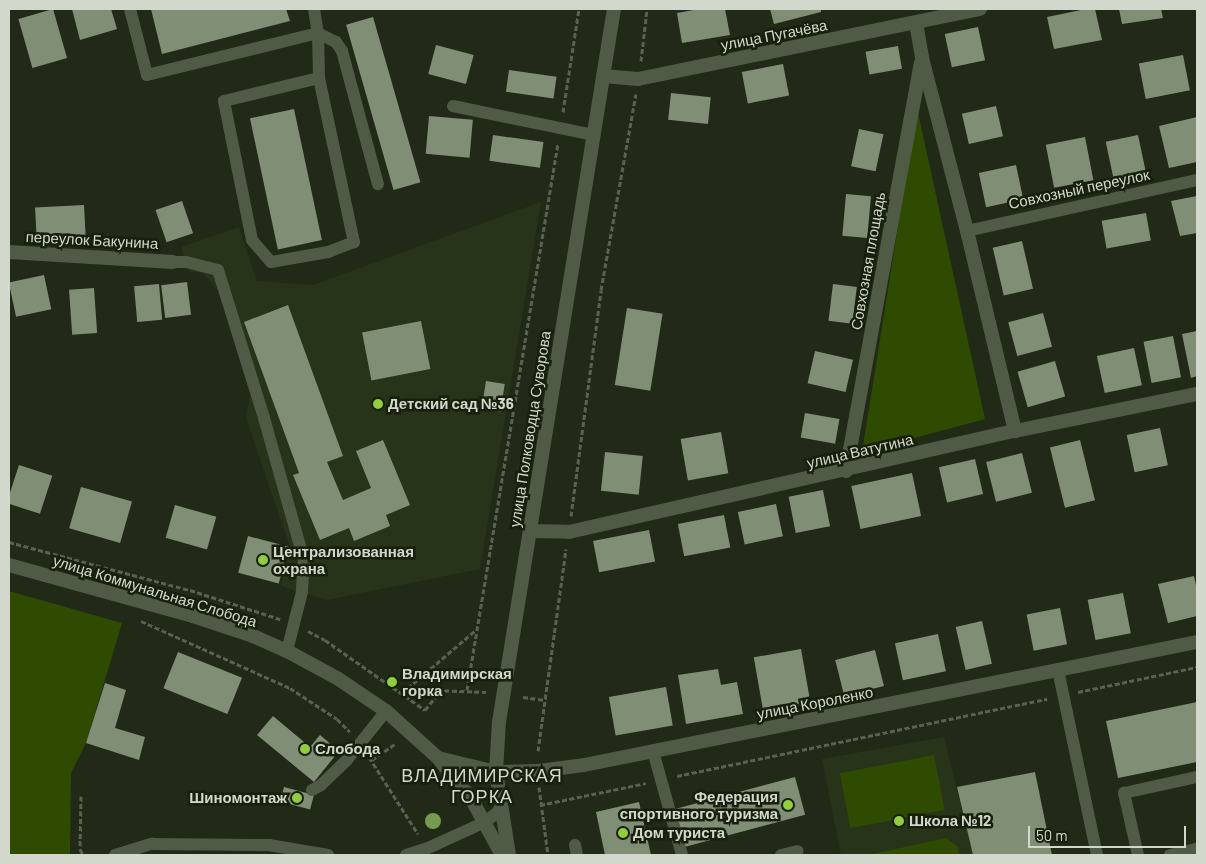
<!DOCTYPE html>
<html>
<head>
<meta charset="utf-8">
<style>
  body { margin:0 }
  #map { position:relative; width:1206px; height:864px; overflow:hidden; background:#202a16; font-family:Barlow,sans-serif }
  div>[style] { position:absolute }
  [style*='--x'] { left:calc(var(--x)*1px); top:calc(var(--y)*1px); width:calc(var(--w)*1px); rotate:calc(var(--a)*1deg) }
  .built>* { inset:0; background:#273419 }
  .green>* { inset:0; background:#2f4b01; transform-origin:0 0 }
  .building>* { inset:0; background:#818e76; transform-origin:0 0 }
  .path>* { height:3px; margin-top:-1.5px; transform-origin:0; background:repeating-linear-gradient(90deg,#596251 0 5px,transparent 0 7.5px) }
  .service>* { height:12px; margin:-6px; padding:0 6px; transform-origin:6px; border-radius:6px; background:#4f5b44 }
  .minor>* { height:14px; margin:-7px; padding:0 7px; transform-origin:7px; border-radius:7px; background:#4f5b44 }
  .tertiary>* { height:14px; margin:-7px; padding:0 7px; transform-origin:7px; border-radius:7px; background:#4f5b44 }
  .secondary>* { height:14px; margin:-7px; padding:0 7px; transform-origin:7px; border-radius:7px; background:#4f5b44 }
  .trees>* { width:16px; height:16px; margin:-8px; border-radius:50%; background:#769a4f }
  .dots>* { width:14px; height:14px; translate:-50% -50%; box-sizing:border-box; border:2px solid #17200c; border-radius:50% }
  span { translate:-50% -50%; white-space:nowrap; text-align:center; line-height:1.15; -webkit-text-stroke:5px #17200c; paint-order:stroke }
  .street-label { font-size:15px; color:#d2d9cc }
  .poi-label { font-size:15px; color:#d2d9cc; font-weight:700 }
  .left { translate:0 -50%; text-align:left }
  .right { translate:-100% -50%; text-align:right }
  .quarter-label { font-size:18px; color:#d2d9cc; letter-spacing:1px }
  .frame { position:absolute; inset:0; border:10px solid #d2d9cc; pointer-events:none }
  .scale { position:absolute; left:1028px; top:826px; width:158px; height:22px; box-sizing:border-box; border:2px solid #d2d9cc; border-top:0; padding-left:6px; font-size:15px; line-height:18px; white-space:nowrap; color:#d2d9cc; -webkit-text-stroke:4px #17200c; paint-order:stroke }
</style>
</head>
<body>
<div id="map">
  <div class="built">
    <i style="clip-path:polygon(541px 202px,480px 569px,327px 600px,281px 586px,290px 547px,246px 418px,251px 389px,221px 294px,203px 273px,189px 271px,181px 247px,239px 227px,257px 281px,313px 285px)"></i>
    <i style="clip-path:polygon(944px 737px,973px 855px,841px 855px,822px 759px)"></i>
  </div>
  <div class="green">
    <i style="clip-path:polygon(917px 108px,985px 419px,862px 452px)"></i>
    <i style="clip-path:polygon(9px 591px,122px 623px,86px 743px,71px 773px,70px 855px,9px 855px)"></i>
    <i style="left:934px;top:755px;width:56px;height:96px;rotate:79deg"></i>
    <i style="clip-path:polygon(946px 838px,958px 847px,959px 855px,868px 855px)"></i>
  </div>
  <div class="building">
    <i style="left:53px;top:9px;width:51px;height:36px;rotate:74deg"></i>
    <i style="clip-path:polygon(72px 9px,111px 9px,117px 29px,80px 40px)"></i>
    <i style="clip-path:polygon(151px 9px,286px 9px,290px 21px,162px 54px)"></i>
    <i style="clip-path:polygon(699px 9px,725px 9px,730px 35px,682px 43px,677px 13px)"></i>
    <i style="clip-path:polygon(770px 9px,821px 9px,821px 12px,774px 24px)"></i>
    <i style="clip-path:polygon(1086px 9px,1095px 9px,1102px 40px,1054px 49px,1047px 17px)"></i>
    <i style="clip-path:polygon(1119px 9px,1161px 9px,1163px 18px,1122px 24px)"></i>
    <i style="left:373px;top:17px;width:172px;height:28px;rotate:74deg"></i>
    <i style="left:978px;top:27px;width:34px;height:34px;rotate:78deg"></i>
    <i style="left:436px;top:45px;width:39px;height:30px;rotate:15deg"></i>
    <i style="left:898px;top:46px;width:23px;height:33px;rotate:80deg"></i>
    <i style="left:1183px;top:55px;width:36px;height:45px;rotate:79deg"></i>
    <i style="left:783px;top:64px;width:32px;height:42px;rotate:79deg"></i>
    <i style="left:509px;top:70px;width:48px;height:22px;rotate:8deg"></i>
    <i style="left:671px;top:93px;width:40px;height:27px;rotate:6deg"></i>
    <i style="left:996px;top:106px;width:31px;height:35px;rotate:77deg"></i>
    <i style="left:294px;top:109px;width:134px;height:45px;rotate:78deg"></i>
    <i style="left:429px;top:116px;width:44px;height:38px;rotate:5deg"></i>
    <i style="clip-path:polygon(1197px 117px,1197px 162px,1169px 168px,1159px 126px)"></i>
    <i style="left:859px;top:129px;width:25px;height:38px;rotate:12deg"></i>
    <i style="left:493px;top:135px;width:51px;height:26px;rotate:8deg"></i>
    <i style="left:1138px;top:135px;width:38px;height:33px;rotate:78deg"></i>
    <i style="left:1085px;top:137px;width:44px;height:40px;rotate:79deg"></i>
    <i style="left:1016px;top:165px;width:35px;height:38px;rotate:78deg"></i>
    <i style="left:846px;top:194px;width:25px;height:42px;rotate:5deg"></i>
    <i style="clip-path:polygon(1197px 196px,1197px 233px,1180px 236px,1171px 201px)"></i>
    <i style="left:182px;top:201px;width:34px;height:28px;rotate:71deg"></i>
    <i style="left:84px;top:205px;width:33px;height:49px;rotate:87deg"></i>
    <i style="left:1146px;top:213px;width:28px;height:45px;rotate:80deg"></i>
    <i style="left:1022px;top:241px;width:49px;height:30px;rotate:77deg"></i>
    <i style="left:44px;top:275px;width:35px;height:36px;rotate:78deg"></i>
    <i style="left:187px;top:282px;width:33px;height:26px;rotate:83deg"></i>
    <i style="left:159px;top:284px;width:36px;height:25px;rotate:85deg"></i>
    <i style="left:833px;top:284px;width:24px;height:37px;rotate:7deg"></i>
    <i style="left:94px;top:288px;width:45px;height:25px;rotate:86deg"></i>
    <i style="clip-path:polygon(288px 305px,343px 456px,327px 462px,343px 500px,371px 488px,356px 451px,383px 440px,410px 505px,386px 515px,390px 526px,354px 541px,349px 528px,320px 540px,293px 475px,299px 473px,244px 322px)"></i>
    <i style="left:627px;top:308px;width:36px;height:78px;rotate:9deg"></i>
    <i style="left:1043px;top:313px;width:35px;height:36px;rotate:75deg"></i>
    <i style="left:421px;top:321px;width:49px;height:60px;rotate:79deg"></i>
    <i style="clip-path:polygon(1197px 331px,1197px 376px,1191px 378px,1182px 334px)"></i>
    <i style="left:1173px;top:336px;width:42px;height:30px;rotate:79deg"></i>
    <i style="left:1134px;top:348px;width:38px;height:38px;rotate:78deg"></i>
    <i style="left:815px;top:351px;width:39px;height:33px;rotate:13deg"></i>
    <i style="left:1055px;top:361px;width:37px;height:39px;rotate:74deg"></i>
    <i style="left:486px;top:381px;width:19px;height:28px;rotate:9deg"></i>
    <i style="left:805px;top:413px;width:35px;height:25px;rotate:10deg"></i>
    <i style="left:1160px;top:428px;width:38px;height:34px;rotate:78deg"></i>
    <i style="left:721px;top:432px;width:42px;height:41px;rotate:80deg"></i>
    <i style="left:1080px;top:440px;width:62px;height:31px;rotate:76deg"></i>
    <i style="left:605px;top:452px;width:38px;height:39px;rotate:6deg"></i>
    <i style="left:1022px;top:453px;width:41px;height:37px;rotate:76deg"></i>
    <i style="left:975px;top:459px;width:36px;height:37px;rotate:77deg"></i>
    <i style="left:19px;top:465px;width:35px;height:40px;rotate:18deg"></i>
    <i style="left:912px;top:473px;width:44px;height:62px;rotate:78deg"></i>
    <i style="left:81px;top:487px;width:53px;height:43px;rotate:16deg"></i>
    <i style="left:823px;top:490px;width:37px;height:35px;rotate:79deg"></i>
    <i style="left:776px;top:504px;width:33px;height:39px;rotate:78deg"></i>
    <i style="left:175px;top:505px;width:43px;height:34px;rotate:16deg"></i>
    <i style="left:724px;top:515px;width:33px;height:47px;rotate:79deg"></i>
    <i style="left:649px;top:530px;width:32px;height:57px;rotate:79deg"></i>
    <i style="left:248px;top:536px;width:42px;height:38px;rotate:15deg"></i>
    <i style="clip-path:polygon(1194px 576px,1197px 590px,1197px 616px,1168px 623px,1158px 584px)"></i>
    <i style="left:1123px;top:593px;width:41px;height:36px;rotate:79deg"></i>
    <i style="left:1060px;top:608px;width:37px;height:34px;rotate:79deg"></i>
    <i style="left:982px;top:621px;width:44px;height:27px;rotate:77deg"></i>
    <i style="left:938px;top:634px;width:38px;height:44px;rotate:78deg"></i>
    <i style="left:801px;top:649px;width:54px;height:48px;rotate:80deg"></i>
    <i style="left:875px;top:650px;width:37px;height:41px;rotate:76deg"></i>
    <i style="left:178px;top:652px;width:69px;height:39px;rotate:22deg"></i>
    <i style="clip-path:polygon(718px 669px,721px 685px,737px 682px,743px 714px,686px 724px,678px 675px)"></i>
    <i style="clip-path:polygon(105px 683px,126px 690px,115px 728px,145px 737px,139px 760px,86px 743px)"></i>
    <i style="left:666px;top:687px;width:39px;height:58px;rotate:80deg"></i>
    <i style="clip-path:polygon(1197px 702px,1197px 762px,1118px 778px,1106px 721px)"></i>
    <i style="clip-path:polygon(273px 716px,310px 747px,320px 735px,339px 751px,314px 782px,257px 735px)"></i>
    <i style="clip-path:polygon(1035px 772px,1052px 855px,973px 855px,957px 787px)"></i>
    <i style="left:795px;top:777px;width:39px;height:126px;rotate:75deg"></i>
    <i style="left:284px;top:787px;width:31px;height:15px;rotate:15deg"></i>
    <i style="clip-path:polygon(639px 802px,651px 855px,605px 855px,596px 812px)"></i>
  </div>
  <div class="path">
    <i style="--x:641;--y:61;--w:52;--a:-83.4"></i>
    <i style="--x:563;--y:112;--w:104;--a:-81.2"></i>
    <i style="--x:571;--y:516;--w:228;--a:-82.4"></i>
    <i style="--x:601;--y:290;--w:199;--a:-79.9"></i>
    <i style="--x:9;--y:542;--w:187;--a:14.9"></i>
    <i style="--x:190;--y:590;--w:95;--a:17.9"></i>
    <i style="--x:141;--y:621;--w:163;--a:24.2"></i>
    <i style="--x:290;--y:688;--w:56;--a:33.4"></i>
    <i style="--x:337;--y:719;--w:18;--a:45"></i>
    <i style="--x:308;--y:631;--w:19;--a:28"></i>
    <i style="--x:325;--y:640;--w:122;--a:35"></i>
    <i style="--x:425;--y:710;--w:27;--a:-51"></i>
    <i style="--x:407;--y:689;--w:79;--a:2.2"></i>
    <i style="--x:467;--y:690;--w:555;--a:-80.55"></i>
    <i style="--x:1078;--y:692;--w:122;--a:-11.9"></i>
    <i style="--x:402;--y:693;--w:99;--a:-40.5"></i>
    <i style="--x:523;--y:697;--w:22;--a:8"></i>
    <i style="--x:538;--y:751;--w:204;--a:-82.1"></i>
    <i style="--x:369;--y:757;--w:91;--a:57.5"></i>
    <i style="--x:372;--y:760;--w:29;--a:-35"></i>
    <i style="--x:677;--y:776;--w:378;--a:-11.8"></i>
    <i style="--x:539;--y:787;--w:69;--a:82.5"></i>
    <i style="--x:81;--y:796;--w:53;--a:91.1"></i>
    <i style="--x:80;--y:849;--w:7;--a:63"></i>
    <i style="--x:540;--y:805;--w:108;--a:-11.7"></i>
  </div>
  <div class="service">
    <i style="--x:130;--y:9;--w:68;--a:75.6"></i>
    <i style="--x:147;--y:75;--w:176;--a:-13.8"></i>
    <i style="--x:318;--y:33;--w:20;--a:27"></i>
    <i style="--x:336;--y:42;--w:11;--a:56"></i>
    <i style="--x:342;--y:51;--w:138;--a:74.9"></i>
    <i style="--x:314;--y:9;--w:24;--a:81"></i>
    <i style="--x:318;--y:33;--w:45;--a:88.7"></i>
    <i style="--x:319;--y:78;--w:168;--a:78"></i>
    <i style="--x:354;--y:242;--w:28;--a:159"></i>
    <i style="--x:328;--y:252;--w:58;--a:170"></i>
    <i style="--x:271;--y:262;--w:29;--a:-131"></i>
    <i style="--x:252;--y:240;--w:142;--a:-101.4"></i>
    <i style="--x:224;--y:101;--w:98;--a:-13.6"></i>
    <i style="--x:453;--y:106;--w:143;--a:11.7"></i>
    <i style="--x:967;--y:231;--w:236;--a:-12.5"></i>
    <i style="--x:173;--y:262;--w:13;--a:0"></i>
    <i style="--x:186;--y:262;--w:33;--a:14"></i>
    <i style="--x:218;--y:270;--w:155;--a:72.7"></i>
    <i style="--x:264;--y:418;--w:148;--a:74.3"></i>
    <i style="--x:304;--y:560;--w:32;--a:94"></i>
    <i style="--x:302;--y:592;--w:61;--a:104.3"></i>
    <i style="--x:1058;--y:670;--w:189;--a:78.1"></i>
    <i style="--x:653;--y:751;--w:108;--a:74.4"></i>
    <i style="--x:312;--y:790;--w:10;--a:-29"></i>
    <i style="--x:321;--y:785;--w:35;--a:-44"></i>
    <i style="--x:346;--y:761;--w:64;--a:-51.3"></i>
    <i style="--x:575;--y:845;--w:10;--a:79"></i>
    <i style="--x:115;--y:855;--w:39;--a:-17"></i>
    <i style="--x:152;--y:844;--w:117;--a:0.5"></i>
    <i style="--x:269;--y:845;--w:60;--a:9.6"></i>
    <i style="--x:406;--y:855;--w:23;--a:-18"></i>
    <i style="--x:428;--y:848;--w:63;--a:-24.5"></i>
    <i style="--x:485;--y:822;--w:16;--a:-38"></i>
    <i style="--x:498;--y:812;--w:8;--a:-67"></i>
    <i style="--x:781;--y:855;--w:17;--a:-13"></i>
    <i style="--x:1138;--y:855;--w:64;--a:-102.7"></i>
    <i style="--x:1124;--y:793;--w:75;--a:-12.4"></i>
    <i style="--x:1170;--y:855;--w:28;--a:-13"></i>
  </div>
  <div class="minor">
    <i style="--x:916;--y:23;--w:36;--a:80"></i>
    <i style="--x:922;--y:58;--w:179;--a:75.4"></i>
    <i style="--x:967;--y:231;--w:206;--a:76.5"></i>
    <i style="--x:603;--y:76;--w:35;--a:5"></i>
    <i style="--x:638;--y:79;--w:349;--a:-11.6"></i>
    <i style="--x:9;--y:252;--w:164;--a:3.5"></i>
    <i style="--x:846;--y:471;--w:415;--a:-79.6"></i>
    <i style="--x:530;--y:531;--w:39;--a:1"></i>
    <i style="--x:569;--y:532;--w:457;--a:-12.8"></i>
    <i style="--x:1015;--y:431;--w:186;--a:-11.5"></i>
    <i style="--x:496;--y:772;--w:42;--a:-1.4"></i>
    <i style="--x:538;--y:771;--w:46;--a:-7.4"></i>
    <i style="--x:584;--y:765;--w:625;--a:-11.35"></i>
  </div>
  <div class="tertiary">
    <i style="--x:438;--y:758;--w:60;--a:13.6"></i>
    <i style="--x:509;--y:855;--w:84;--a:-98.9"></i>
    <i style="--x:496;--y:772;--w:50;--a:-86.6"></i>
    <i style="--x:499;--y:722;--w:722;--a:-80.84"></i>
  </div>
  <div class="secondary">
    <i style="--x:9;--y:565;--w:191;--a:15.5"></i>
    <i style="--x:193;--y:616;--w:63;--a:18.4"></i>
    <i style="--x:253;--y:636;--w:37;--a:24"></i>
    <i style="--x:287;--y:651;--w:57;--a:28.4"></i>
    <i style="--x:337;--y:678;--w:59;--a:34"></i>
    <i style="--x:386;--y:711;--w:70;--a:42.1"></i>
    <i style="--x:438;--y:758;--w:54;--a:51"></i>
    <i style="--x:472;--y:800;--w:63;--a:61.4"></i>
  </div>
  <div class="trees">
    <i style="left:433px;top:821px"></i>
  </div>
  <div class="dots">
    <i style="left:378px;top:404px;background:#91cd3f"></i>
    <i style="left:263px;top:560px;background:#91cd3f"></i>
    <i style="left:392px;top:682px;background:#91cd3f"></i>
    <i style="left:305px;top:749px;background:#91cd3f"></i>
    <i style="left:297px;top:798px;background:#91cd3f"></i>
    <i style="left:788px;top:805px;background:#91cd3f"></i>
    <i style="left:899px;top:821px;background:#91cd3f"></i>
    <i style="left:623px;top:833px;background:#91cd3f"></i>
  </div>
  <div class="street-label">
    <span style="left:774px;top:35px;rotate:-11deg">улица Пугачёва</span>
    <span style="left:1079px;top:189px;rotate:-12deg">Совхозный переулок</span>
    <span style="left:92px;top:240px;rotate:3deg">переулок Бакунина</span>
    <span style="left:868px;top:261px;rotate:-80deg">Совхозная площадь</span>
    <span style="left:530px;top:429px;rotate:-81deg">улица Полководца Суворова</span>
    <span style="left:860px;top:451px;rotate:-13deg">улица Ватутина</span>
    <span style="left:155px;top:591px;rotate:17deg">улица Коммунальная Слобода</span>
    <span style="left:815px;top:703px;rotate:-11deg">улица Короленко</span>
  </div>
  <div class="poi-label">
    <span class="left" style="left:388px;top:404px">Детский сад №36</span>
    <span class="left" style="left:273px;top:560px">Централизованная<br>охрана</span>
    <span class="left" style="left:402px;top:682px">Владимирская<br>горка</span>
    <span class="left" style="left:315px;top:749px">Слобода</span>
    <span class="right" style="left:778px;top:805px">Федерация<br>спортивного туризма</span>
    <span class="right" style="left:287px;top:798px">Шиномонтаж</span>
    <span class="left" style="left:909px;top:821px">Школа №12</span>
    <span class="left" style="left:633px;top:833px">Дом туриста</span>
  </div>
  <div class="quarter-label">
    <span style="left:482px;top:786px">ВЛАДИМИРСКАЯ<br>ГОРКА</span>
  </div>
  <div class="frame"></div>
  <div class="scale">50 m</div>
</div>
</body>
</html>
